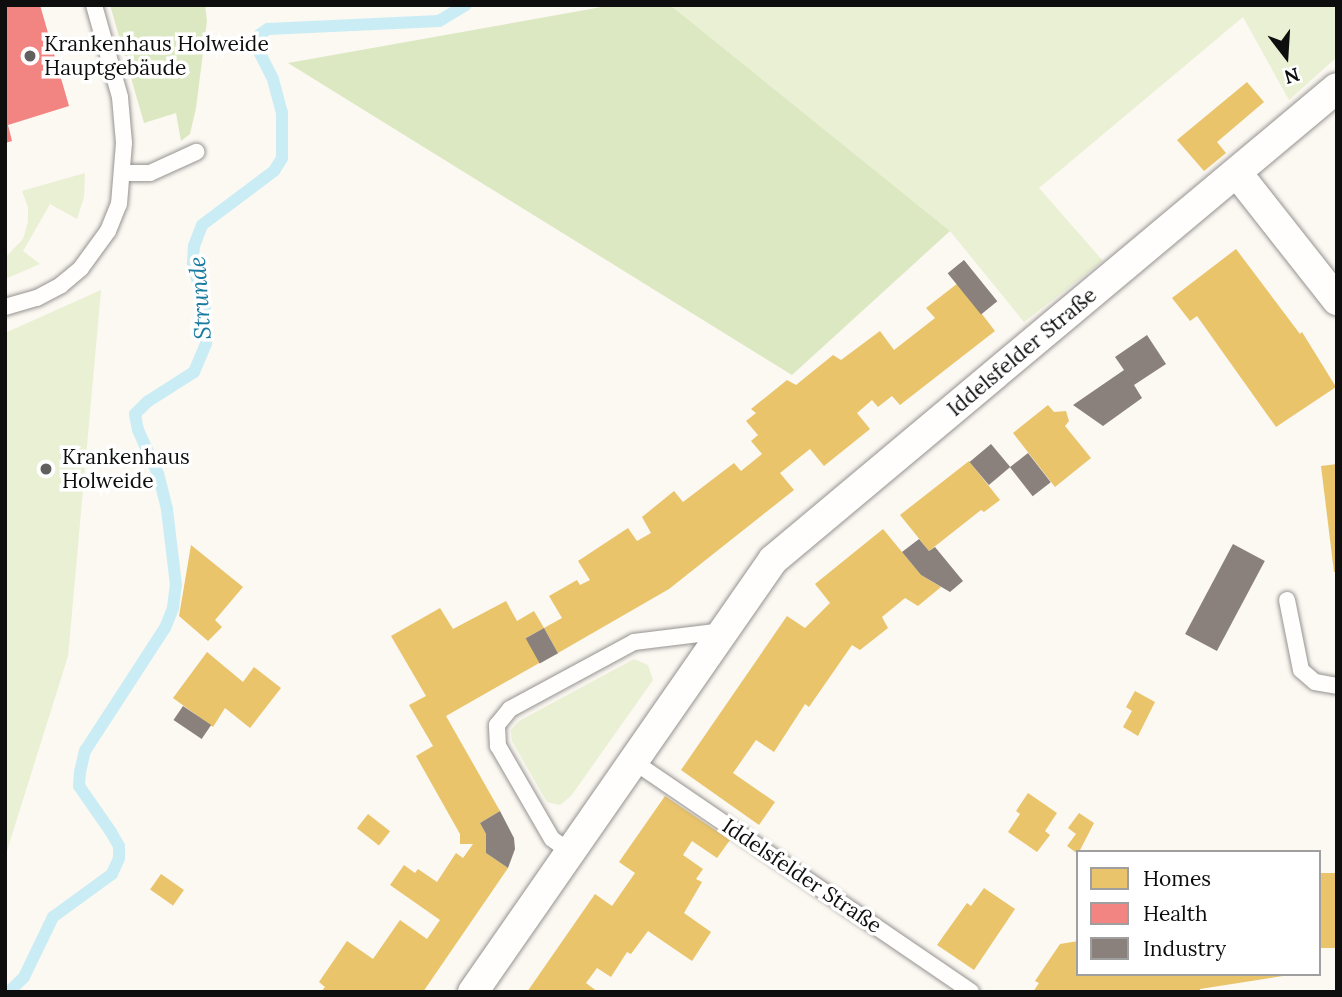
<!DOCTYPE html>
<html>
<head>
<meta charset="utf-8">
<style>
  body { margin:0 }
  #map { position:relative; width:1342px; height:997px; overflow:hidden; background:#fcf8f2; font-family:Lora,serif }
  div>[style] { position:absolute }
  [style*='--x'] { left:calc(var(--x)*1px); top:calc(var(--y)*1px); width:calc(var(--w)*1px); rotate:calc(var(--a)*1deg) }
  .green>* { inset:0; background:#e9f0d3 }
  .forest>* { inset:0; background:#dce8c1 }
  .homes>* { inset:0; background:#e9c46a; transform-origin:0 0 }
  .health>* { inset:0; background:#f28482 }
  .industry>* { inset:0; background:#8a817c; transform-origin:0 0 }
  .stream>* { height:12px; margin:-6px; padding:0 6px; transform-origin:6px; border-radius:6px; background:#caedf5 }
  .roads { filter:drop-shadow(0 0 2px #959391) drop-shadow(0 0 2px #959391) }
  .lane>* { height:16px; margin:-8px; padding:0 8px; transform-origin:8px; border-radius:8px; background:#fffefd }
  .street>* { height:30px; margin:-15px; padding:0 15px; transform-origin:15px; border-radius:15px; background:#fffefd }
  .dots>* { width:19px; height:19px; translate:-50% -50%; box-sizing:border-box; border:4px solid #fff; border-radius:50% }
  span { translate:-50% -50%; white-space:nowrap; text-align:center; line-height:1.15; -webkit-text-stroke:7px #fff; paint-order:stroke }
  .poi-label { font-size:21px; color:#0e0e0e }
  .left { translate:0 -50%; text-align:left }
  .street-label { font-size:21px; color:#0e0e0e }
  .water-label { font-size:23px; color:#187b9f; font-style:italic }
  .frame { position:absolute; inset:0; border:7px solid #0e0e0e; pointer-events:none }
  .legend { position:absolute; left:1076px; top:850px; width:245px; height:126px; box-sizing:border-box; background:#fff; border:2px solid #9f9f9f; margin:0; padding:9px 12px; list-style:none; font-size:21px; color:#0e0e0e }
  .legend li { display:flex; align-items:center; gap:14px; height:35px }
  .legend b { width:35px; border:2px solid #9f9f9f }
  .north { position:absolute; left:1251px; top:21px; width:70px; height:70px; -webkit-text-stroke:5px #fff; paint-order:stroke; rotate:163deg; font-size:19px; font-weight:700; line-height:28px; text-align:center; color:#0e0e0e }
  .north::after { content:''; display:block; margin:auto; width:24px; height:32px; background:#0e0e0e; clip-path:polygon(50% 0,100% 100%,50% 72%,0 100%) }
</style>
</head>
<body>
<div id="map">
  <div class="green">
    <i style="clip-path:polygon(670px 5px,1337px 5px,1337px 57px,1289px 100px,1243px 17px,1039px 188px,1103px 261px,1024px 322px,950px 231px)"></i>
    <i style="clip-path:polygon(85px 173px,84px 197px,77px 219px,50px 204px,23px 251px,40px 264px,5px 279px,5px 258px,23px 239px,28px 222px,28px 207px,22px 191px)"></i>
    <i style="clip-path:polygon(101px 290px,68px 656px,5px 857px,5px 333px)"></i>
    <i style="clip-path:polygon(634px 659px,648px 665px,653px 680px,571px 796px,560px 805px,547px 802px,512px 741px,511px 730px,519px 721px)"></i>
  </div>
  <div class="forest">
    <i style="clip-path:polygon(110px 5px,205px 5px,207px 21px,196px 108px,190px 134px,181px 141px,176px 113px,144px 123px)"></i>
    <i style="clip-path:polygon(613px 5px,670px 5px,950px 231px,792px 375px,288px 63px)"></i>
  </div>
  <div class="homes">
    <i style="clip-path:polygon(1247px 82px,1264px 102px,1217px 142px,1226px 153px,1204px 171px,1177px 140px)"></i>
    <i style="clip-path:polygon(1236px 249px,1300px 334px,1302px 332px,1336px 387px,1276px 427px,1197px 316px,1190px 321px,1172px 298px)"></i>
    <i style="clip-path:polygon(958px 283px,995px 331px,900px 405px,892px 396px,878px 407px,872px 400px,857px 413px,870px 429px,824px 466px,810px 449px,780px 473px,794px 490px,669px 589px,558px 653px,544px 628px,562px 618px,549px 596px,577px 580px,580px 585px,590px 580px,578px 561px,628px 528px,637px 541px,651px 533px,642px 517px,674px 491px,683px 502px,734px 463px,741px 471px,762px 454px,751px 441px,758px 435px,746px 421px,756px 413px,751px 409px,787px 380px,796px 385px,833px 355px,841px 360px,880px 331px,894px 350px,935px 318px,926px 308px)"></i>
    <i style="clip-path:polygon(1048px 405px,1054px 412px,1066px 411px,1069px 421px,1065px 426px,1091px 458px,1055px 487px,1013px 433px)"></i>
    <i style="clip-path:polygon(969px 461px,1000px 500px,984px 512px,981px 510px,929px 551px,900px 515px)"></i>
    <i style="clip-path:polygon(1337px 464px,1337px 572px,1334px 572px,1321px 466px)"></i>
    <i style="clip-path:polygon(883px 529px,921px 575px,941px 587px,918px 606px,905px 598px,882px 617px,888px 628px,860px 650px,852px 645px,809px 707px,805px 704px,774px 752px,756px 740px,733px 773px,775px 802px,759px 825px,681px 770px,787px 616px,805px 628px,830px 603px,815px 584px)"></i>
    <i style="clip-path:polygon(191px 545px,243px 587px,215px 620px,222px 627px,208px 641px,179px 616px)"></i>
    <i style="clip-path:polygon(506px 601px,517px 621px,534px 611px,544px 628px,526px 638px,541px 662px,446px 716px,500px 811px,480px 823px,486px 834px,486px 853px,508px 868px,423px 992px,321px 992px,325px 987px,319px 982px,347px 941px,373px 959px,400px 920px,427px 939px,440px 920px,390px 885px,404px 865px,415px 873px,418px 869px,437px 882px,456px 853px,463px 858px,473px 844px,460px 844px,460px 834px,416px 756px,433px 746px,409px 705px,426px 696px,391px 636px,440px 608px,453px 629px)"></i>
    <i style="clip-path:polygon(207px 652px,243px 682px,254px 667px,281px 688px,250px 728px,225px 708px,213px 727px,173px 698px)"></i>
    <i style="clip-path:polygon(1135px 691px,1155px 702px,1138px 736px,1123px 727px,1132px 711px,1126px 707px)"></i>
    <i style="clip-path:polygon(1028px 793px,1057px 813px,1045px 831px,1050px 835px,1037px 852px,1008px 832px,1020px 814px,1016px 811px)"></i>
    <i style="clip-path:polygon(665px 796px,730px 840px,717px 858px,692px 841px,683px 855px,703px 869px,696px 879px,702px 882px,684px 913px,711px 932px,692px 961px,648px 931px,631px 954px,627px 952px,611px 977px,597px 968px,586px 983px,598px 992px,527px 992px,595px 894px,612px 906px,635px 873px,619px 862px)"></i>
    <i style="clip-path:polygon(1079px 813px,1094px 823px,1078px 854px,1067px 846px,1076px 834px,1068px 828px)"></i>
    <i style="left:368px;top:814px;width:28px;height:18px;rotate:38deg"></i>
    <i style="left:1337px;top:873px;width:75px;height:18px;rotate:90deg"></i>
    <i style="left:161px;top:874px;width:28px;height:19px;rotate:35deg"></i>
    <i style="clip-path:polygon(984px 888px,1015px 909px,974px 970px,937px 945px,967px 903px,971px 906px)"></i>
    <i style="clip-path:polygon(1078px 941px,1078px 974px,1283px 976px,1200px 989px,1200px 992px,1033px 992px,1039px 983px,1035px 981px,1060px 944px)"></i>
  </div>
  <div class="health">
    <i style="clip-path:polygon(5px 5px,40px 5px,69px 106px,8px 125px,12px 141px,5px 143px)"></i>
  </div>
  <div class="industry">
    <i style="left:964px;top:260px;width:53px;height:21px;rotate:51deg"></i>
    <i style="clip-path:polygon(1147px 335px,1166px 364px,1134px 385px,1142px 398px,1103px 426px,1073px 405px,1124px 370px,1115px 357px)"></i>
    <i style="left:991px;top:444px;width:30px;height:28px;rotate:50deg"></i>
    <i style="left:1028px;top:453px;width:37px;height:23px;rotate:52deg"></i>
    <i style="clip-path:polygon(919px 539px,929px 551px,935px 547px,963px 581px,950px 592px,921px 575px,902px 552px)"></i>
    <i style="left:1233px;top:544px;width:36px;height:102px;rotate:28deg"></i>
    <i style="left:544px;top:628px;width:29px;height:21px;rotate:61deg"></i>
    <i style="left:183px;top:706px;width:34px;height:17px;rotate:34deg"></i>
    <i style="clip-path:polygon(500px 811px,514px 838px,515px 849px,508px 868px,486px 853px,486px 834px,480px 823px)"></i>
  </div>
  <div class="stream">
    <i style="--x:9;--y:992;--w:21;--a:-45"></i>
    <i style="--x:24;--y:977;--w:67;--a:-64.2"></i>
    <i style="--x:53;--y:917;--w:73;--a:-36.1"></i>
    <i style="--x:112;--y:874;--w:17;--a:-66"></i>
    <i style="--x:119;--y:858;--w:12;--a:-90"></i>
    <i style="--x:119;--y:846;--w:16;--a:-120"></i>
    <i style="--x:111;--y:832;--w:56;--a:-124.8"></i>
    <i style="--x:79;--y:786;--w:14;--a:-86"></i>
    <i style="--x:80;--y:772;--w:22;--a:-77"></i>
    <i style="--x:85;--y:751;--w:147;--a:-57"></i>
    <i style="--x:165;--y:628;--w:22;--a:-68"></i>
    <i style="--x:173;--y:608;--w:23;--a:-83"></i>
    <i style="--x:176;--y:585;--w:77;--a:-96.8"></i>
    <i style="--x:167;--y:509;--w:36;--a:-104"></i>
    <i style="--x:158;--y:474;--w:48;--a:-114.4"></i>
    <i style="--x:138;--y:430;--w:16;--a:-101"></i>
    <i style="--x:135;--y:414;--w:17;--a:-45"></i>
    <i style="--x:147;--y:402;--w:56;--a:-32.6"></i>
    <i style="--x:194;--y:372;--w:30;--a:-67"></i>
    <i style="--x:206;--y:344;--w:35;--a:-92"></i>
    <i style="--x:205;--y:309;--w:47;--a:-104.9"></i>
    <i style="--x:193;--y:264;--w:18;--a:-87"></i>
    <i style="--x:194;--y:246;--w:22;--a:-69"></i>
    <i style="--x:202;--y:225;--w:90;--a:-36.9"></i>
    <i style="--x:274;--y:171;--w:15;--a:-58"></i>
    <i style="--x:282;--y:158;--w:45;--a:-90"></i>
    <i style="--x:282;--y:113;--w:35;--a:-105"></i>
    <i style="--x:273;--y:79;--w:31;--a:-117"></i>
    <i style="--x:259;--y:51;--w:16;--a:-90"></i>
    <i style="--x:259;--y:35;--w:11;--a:-34"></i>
    <i style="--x:268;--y:29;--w:171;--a:-2.7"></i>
    <i style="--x:439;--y:21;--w:31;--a:-31"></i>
  </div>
  <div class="roads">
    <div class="lane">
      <i style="--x:123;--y:173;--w:27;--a:0"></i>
      <i style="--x:150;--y:173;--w:51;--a:-24.5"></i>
      <i style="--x:5;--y:307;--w:33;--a:-16"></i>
      <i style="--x:37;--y:298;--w:27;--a:-28"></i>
      <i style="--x:61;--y:285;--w:26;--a:-40"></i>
      <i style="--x:81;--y:268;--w:46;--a:-53.9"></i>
      <i style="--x:108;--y:231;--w:29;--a:-68"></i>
      <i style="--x:119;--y:204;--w:61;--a:-85.3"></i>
      <i style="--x:124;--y:143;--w:46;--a:-95"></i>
      <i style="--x:120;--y:97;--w:96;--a:-105.8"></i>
      <i style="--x:1287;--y:600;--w:71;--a:78.7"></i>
      <i style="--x:1301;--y:670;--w:18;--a:41"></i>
      <i style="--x:1315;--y:682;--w:22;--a:10"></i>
      <i style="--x:633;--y:761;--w:409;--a:34.3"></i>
      <i style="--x:570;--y:852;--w:22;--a:-144"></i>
      <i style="--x:552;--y:839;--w:108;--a:-120.1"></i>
      <i style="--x:498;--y:746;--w:21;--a:-93"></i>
      <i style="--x:497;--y:725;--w:21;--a:-51"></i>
      <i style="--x:510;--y:709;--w:141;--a:-28.4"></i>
      <i style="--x:634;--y:642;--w:90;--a:-7"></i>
    </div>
    <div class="street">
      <i style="--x:1237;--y:173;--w:162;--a:51.8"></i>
      <i style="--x:473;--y:992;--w:526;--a:-55.22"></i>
      <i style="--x:773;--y:560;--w:735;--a:-39.93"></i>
    </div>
  </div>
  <div class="dots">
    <i style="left:30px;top:56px;background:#61605e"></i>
    <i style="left:46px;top:469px;background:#61605e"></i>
  </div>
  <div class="poi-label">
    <span class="left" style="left:44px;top:56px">Krankenhaus Holweide<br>Hauptgebäude</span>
    <span class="left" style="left:62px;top:469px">Krankenhaus<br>Holweide</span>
  </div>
  <div class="street-label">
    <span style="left:1022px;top:352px;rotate:-40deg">Iddelsfelder Straße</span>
    <span style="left:802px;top:876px;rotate:34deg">Iddelsfelder Straße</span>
  </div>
  <div class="water-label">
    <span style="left:200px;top:298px;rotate:-94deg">Strunde</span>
  </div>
  <div class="frame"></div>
  <ul class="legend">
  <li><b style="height:19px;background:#e9c46a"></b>Homes</li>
  <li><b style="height:19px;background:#f28482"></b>Health</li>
  <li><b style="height:19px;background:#8a817c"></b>Industry</li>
  </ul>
  <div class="north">N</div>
</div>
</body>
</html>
